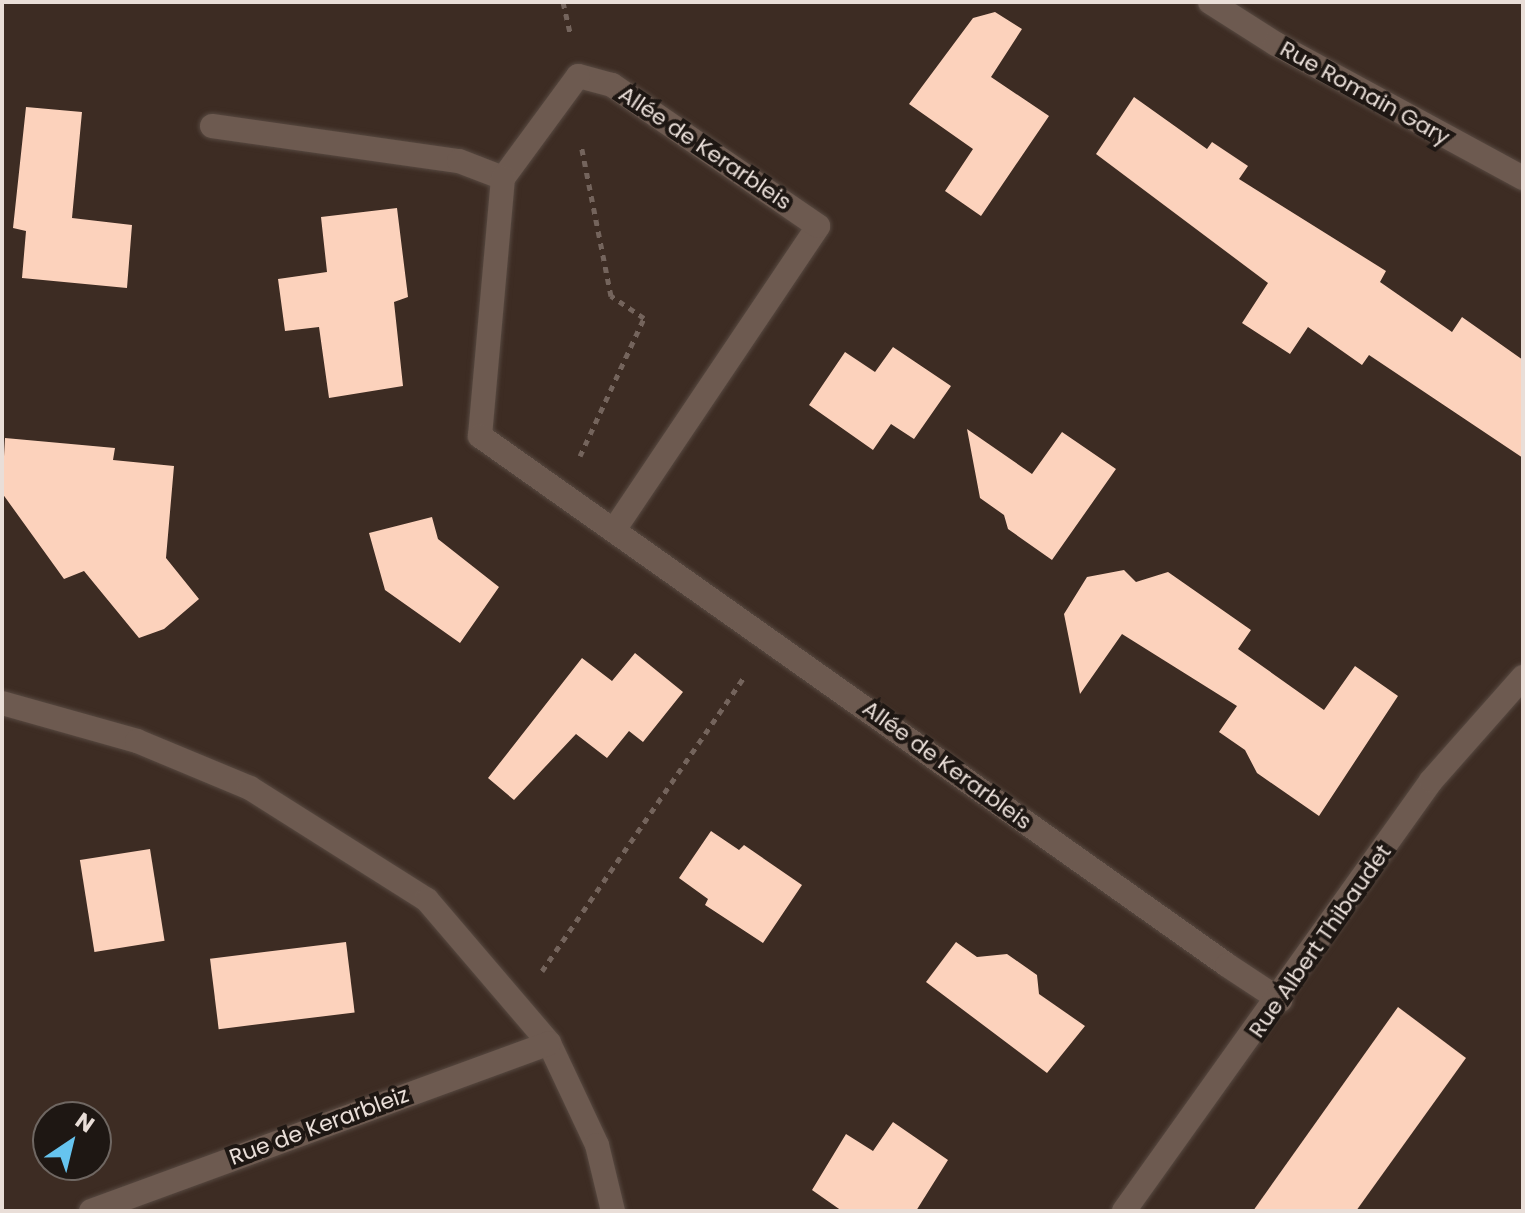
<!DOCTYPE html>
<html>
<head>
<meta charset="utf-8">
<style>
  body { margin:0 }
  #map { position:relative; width:1525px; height:1213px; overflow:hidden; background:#3d2c23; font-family:Poppins,sans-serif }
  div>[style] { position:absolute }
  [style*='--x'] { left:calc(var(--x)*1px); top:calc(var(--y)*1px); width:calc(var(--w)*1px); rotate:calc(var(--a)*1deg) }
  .building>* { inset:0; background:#fcd2bc; transform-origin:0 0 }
  .path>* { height:5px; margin-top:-2.5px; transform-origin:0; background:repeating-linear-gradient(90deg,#74645c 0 6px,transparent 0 12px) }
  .roads { filter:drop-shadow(0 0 2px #574941) drop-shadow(0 0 2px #574941) }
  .lane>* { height:24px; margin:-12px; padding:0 12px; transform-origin:12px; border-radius:12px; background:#6d5a50 }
  .street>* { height:24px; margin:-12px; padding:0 12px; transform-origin:12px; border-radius:12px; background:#6d5a50 }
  span { translate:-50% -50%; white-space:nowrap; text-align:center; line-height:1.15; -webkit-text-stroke:8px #1e1713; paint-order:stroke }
  .street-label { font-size:22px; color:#e9ded8 }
  .frame { position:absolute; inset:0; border:4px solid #e9ded8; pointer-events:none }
  .north { position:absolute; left:32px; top:1101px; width:80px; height:80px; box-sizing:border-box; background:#1e1713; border:2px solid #6f6762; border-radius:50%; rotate:35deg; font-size:22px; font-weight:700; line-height:32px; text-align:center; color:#e9ded8 }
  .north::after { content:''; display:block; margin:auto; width:28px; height:36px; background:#66c4ef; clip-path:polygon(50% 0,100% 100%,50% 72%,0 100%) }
</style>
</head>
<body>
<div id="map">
  <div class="building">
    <i style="clip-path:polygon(995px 12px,1022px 29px,991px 77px,1049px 116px,981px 216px,945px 191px,973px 149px,909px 104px,973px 18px)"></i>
    <i style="clip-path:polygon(1134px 97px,1207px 149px,1212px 142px,1248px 166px,1239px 179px,1386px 271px,1380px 282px,1452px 332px,1462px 317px,1523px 360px,1523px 458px,1369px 355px,1362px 365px,1308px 327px,1290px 354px,1242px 323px,1268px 283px,1096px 154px)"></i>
    <i style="clip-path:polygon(26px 107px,82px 112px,72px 218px,132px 225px,127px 288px,22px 278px,26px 231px,13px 228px)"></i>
    <i style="clip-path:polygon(397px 208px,408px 297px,394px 302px,403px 386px,329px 398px,319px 327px,285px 331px,278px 279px,327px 272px,321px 217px)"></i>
    <i style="clip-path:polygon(893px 347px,951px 386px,914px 439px,891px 424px,873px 450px,809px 405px,845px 352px,875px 372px)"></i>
    <i style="clip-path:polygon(967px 429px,1032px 474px,1062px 432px,1116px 469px,1052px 560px,1008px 529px,1004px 515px,980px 498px)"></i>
    <i style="clip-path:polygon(5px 438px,115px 448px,113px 460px,174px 466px,166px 558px,199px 599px,164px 629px,139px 638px,84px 571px,64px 579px,2px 493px)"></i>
    <i style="clip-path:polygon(432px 517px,438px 539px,499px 587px,460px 643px,385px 590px,369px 533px)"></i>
    <i style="clip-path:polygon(1124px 570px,1136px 582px,1168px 572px,1251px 630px,1238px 649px,1324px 710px,1355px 666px,1398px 696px,1319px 816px,1257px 773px,1245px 750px,1219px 732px,1237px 706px,1122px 634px,1080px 694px,1064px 614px,1087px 577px)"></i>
    <i style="clip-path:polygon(635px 653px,683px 692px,643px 742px,629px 731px,607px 758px,576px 734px,514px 800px,488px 778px,582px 658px,612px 681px)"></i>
    <i style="clip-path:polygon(711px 831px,739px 850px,744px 845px,802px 885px,763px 943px,705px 905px,708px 899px,679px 878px)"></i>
    <i style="left:150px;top:849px;width:93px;height:71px;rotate:81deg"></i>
    <i style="left:346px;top:942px;width:71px;height:137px;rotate:83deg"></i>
    <i style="clip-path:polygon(956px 942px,977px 957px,1007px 954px,1037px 975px,1039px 994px,1085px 1026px,1047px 1073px,926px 982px)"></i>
    <i style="clip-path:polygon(1398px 1007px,1466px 1058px,1356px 1211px,1253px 1211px)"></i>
    <i style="clip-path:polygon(893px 1122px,948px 1160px,916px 1211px,842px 1211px,812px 1190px,846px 1134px,873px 1151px)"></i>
  </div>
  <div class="path">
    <i style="--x:563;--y:2;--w:35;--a:77"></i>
    <i style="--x:580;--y:456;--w:152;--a:-65.1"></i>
    <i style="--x:644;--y:318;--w:40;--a:-146"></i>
    <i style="--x:611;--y:296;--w:154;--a:-101.2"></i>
    <i style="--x:542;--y:971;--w:358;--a:-55.5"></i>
  </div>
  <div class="roads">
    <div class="lane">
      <i style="--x:212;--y:126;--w:249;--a:8.1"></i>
      <i style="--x:459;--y:161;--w:47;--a:21.1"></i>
    </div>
    <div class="street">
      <i style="--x:1210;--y:2;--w:78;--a:32.5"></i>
      <i style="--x:1276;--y:44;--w:281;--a:28.5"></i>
      <i style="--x:614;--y:530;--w:366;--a:-56.1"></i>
      <i style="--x:818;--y:226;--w:250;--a:-145.6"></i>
      <i style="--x:612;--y:85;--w:35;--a:-165"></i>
      <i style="--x:578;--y:76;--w:127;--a:126.3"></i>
      <i style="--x:503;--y:178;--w:259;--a:95.1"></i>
      <i style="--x:480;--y:436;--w:915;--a:35.3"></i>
      <i style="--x:1227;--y:965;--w:64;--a:33.4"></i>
      <i style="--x:2;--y:703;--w:140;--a:15.7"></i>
      <i style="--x:137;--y:741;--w:122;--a:22.6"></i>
      <i style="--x:250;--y:788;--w:209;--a:32.3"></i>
      <i style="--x:427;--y:900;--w:188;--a:49.5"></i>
      <i style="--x:549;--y:1043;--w:113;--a:64.8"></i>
      <i style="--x:597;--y:1145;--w:68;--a:76.4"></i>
      <i style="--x:91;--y:1211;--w:488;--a:-20.1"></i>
      <i style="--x:1124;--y:1211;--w:528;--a:-54.47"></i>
      <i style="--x:1431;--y:781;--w:139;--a:-48.5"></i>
    </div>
  </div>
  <div class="street-label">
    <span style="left:1365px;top:93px;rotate:29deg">Rue Romain Gary</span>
    <span style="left:705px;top:148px;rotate:34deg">Allée de Kerarbleis</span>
    <span style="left:947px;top:765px;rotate:36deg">Allée de Kerarbleis</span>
    <span style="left:1320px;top:941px;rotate:-55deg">Rue Albert Thibaudet</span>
    <span style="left:319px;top:1126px;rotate:-20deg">Rue de Kerarbleiz</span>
  </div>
  <div class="frame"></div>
  <div class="north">N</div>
</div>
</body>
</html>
